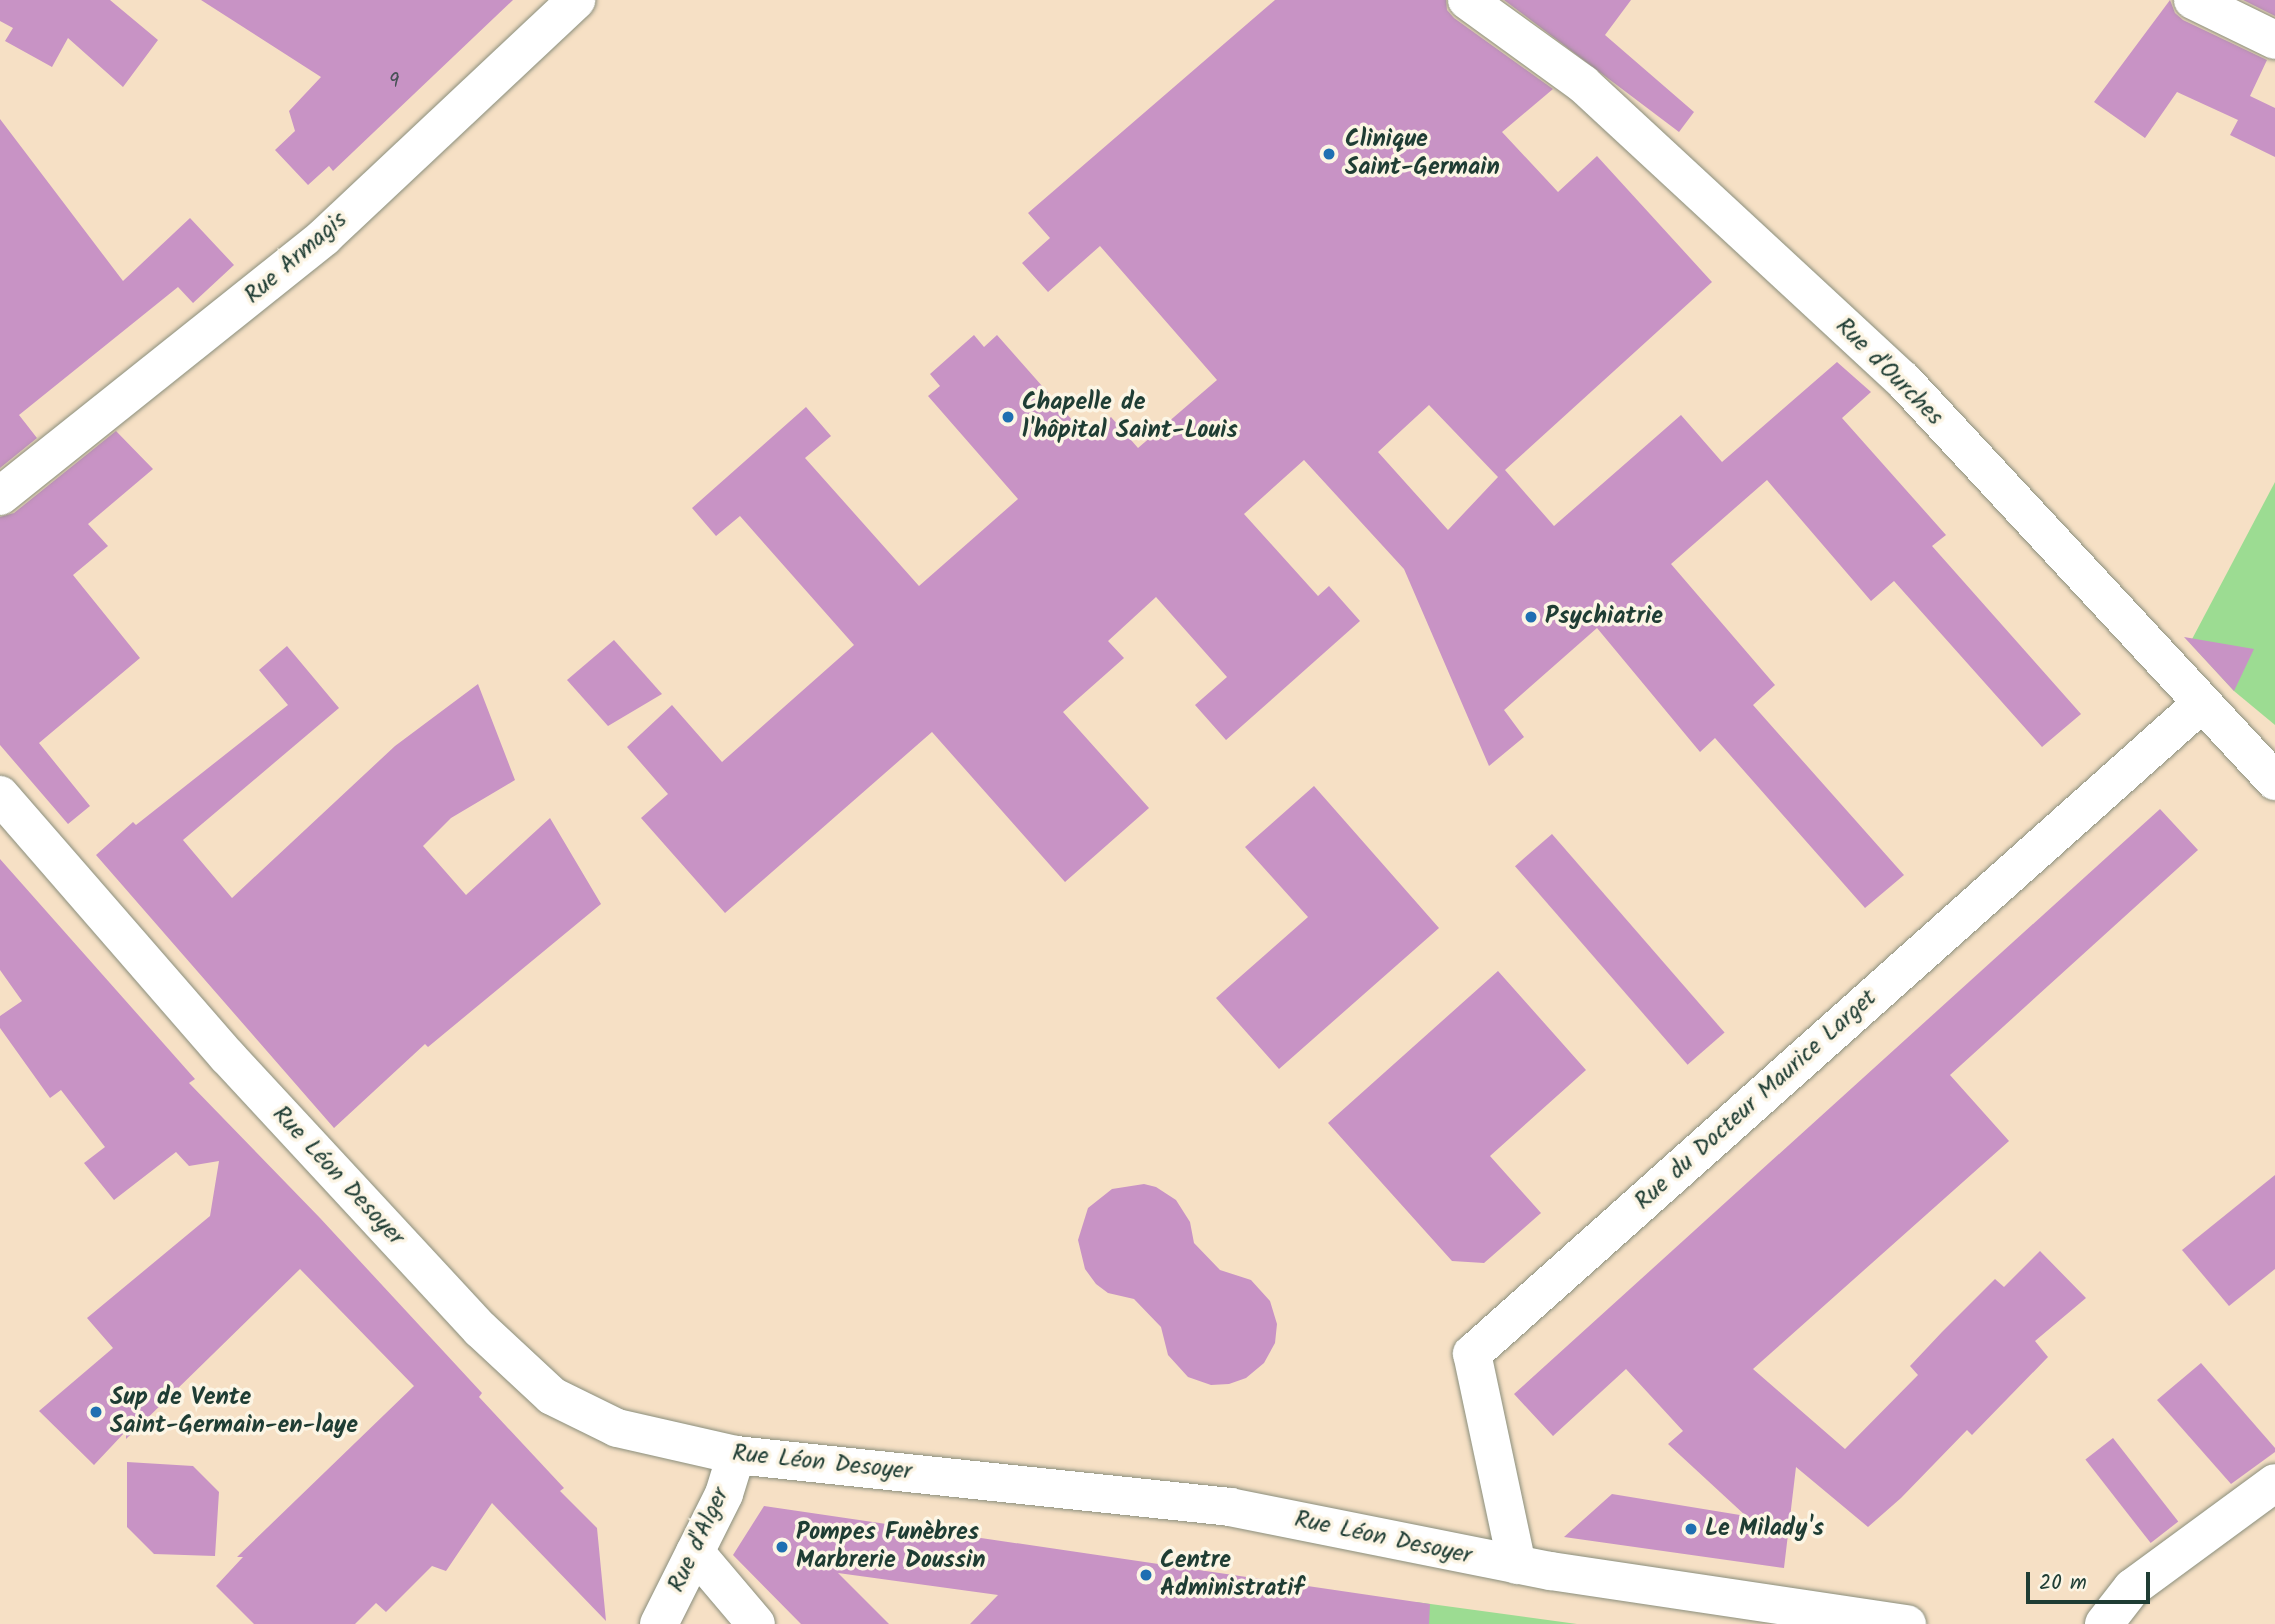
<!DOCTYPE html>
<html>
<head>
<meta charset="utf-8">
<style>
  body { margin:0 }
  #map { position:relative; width:2275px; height:1624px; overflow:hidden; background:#f6e0c5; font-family:Kalam,sans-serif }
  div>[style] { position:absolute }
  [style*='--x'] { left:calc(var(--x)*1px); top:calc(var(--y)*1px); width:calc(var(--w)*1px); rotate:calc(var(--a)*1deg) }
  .green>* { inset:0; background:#9cdc92 }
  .building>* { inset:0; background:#c893c5; transform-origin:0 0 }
  .roads { filter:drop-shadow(0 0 2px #8a8e7c) drop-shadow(0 0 2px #8a8e7c) }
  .minor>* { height:38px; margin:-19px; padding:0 19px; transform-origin:19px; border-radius:19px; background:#fff }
  .dots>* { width:19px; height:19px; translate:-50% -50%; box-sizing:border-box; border:4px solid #fcf5e5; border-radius:50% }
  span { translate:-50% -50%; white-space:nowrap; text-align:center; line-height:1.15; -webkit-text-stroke:7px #fcf5e5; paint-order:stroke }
  .number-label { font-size:21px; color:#495258 }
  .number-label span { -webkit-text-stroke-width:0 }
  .poi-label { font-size:24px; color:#1f3d34; font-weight:700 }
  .left { translate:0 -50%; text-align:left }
  .street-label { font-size:24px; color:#1f3d34 }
  .scale { position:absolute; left:2026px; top:1572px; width:124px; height:32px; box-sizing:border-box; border:4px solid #1f3d34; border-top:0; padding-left:9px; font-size:21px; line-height:24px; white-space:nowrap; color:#1f3d34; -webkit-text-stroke:5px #fcf5e5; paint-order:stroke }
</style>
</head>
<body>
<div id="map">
  <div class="green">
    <i style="clip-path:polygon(2275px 482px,2275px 725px,2234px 691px,2190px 643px)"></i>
    <i style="clip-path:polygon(1416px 1602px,1577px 1624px,1395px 1624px)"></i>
  </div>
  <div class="building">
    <i style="clip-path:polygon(0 0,110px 0,158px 40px,123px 87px,68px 38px,52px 67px,5px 41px,13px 28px,0 21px)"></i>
    <i style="clip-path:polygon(201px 0,513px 0,333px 171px,329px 166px,308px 185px,275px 150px,295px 131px,289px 111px,321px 77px)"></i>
    <i style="clip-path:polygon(evenodd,1275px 0,1446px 0,1447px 10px,1454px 18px,1553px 89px,1502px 132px,1558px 192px,1597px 156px,1712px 282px,1505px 470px,1554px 526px,1681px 415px,1722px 462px,1837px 362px,1871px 392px,1842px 418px,1946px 535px,1932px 546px,2081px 714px,2042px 747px,1894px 581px,1871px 601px,1767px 480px,1671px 564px,1775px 685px,1753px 705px,1904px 875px,1865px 908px,1715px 738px,1700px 752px,1597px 628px,1504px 710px,1524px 737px,1489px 766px,1404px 569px,1304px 460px,1244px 514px,1318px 596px,1329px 586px,1360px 621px,1226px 740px,1195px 705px,1227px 677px,1156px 597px,1108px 641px,1124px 658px,1063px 712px,1149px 808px,1065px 882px,932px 732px,725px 913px,641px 818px,668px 794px,627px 747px,672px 705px,722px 762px,854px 645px,740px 516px,716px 536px,692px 508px,806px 407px,831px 436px,805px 458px,919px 586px,1018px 499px,928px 396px,940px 386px,930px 374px,974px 335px,984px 347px,997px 335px,1088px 438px,1111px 417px,1138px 448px,1217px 380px,1100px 246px,1048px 292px,1022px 263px,1050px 238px,1028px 213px,1275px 0,1429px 405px,1498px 477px,1448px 530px,1378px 452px,1429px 405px)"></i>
    <i style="clip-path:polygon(1504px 0,1631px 0,1605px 35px,1694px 112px,1679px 132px)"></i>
    <i style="clip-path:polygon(2170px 0,2175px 13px,2183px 20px,2267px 60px,2250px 96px,2275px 108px,2275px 157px,2230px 135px,2238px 120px,2177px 92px,2145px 138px,2094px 102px)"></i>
    <i style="clip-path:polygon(2243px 0,2275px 0,2275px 16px)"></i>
    <i style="clip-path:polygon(0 119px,123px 281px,190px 218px,234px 265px,193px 303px,178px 287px,19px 415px,37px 438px,0 468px)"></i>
    <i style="clip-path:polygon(116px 431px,153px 469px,88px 524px,108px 546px,73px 575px,140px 658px,39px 743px,90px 806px,68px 824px,0 745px,0 517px,14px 513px)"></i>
    <i style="clip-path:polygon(2184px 637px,2254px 649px,2234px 691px)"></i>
    <i style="clip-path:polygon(614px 640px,662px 694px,608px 726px,567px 680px)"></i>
    <i style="clip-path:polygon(287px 646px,339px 708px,183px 840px,232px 898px,395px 746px,478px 684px,515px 780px,451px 818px,423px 846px,466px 895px,550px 818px,601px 904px,428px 1047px,425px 1044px,334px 1128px,96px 855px,133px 822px,136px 825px,288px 705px,259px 670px)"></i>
    <i style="clip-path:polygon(1314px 786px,1439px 928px,1279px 1069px,1216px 998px,1308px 917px,1245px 847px)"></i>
    <i style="clip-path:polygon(2160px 809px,2198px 850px,1950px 1075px,2009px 1141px,1753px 1369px,1845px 1449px,1918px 1375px,1910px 1366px,1942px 1332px,1995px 1279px,2004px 1287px,2040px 1251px,2086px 1298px,2035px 1341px,2048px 1357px,1972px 1435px,1967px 1430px,1901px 1498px,1868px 1527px,1796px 1467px,1784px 1568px,1564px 1537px,1612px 1494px,1746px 1516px,1668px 1444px,1683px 1431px,1626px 1369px,1553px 1436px,1514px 1394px)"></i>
    <i style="left:1552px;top:834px;width:263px;height:49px;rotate:49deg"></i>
    <i style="clip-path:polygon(0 859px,195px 1079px,189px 1083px,320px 1218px,482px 1393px,479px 1397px,564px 1488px,560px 1491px,597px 1528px,606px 1621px,492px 1503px,446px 1571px,432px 1566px,386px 1612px,376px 1603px,355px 1624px,254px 1624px,216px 1586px,243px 1557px,237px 1557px,414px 1386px,300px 1269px,126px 1439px,126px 1431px,94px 1465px,39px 1411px,113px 1348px,87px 1318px,210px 1216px,219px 1161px,189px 1166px,176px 1152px,114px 1200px,84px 1163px,105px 1147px,61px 1090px,50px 1098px,0 1028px,0 1016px,22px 1001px,0 970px)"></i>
    <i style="clip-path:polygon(1498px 971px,1586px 1070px,1490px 1156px,1541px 1213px,1484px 1263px,1452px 1261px,1328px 1123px)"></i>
    <i style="clip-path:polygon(2275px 1175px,2275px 1269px,2229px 1306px,2182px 1250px)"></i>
    <i style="clip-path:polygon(1144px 1184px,1156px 1187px,1176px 1200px,1190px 1222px,1194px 1243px,1220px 1270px,1251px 1280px,1270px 1301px,1277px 1324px,1275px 1343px,1264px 1363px,1246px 1378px,1229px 1384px,1211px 1385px,1188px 1377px,1168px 1355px,1161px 1327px,1134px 1299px,1108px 1293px,1096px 1284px,1085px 1269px,1078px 1240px,1088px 1208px,1112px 1189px)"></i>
    <i style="clip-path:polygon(2201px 1363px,2275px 1448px,2275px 1452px,2231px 1484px,2157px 1400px)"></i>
    <i style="left:2113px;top:1438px;width:106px;height:35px;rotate:52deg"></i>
    <i style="clip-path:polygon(127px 1462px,193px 1466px,219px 1492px,215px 1556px,154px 1554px,127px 1527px)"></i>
    <i style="clip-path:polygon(764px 1506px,1430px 1604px,1429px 1624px,970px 1624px,998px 1595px,838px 1573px,889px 1624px,801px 1624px,733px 1555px)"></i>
  </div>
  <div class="roads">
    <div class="minor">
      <i style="--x:1467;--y:0;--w:143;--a:35.9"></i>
      <i style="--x:1583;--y:84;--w:436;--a:42.8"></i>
      <i style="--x:1903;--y:380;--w:547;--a:47.15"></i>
      <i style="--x:2193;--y:0;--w:91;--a:26"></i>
      <i style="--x:0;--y:496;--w:415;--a:-38.6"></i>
      <i style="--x:324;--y:237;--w:346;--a:-43.2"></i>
      <i style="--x:0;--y:795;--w:347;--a:49"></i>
      <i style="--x:228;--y:1057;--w:371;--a:47.2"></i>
      <i style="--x:480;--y:1329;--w:98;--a:42.9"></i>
      <i style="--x:552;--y:1396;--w:72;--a:26.2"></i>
      <i style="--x:617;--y:1428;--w:122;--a:12.8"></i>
      <i style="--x:736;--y:1455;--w:497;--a:6"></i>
      <i style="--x:1230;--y:1507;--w:327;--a:11.3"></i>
      <i style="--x:1551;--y:1571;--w:360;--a:8.5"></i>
      <i style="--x:695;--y:1552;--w:94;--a:49.7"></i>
      <i style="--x:1517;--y:1565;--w:216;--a:-102"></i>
      <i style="--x:1472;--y:1354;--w:977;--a:-41.72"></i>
      <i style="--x:659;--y:1624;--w:145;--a:-63.4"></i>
      <i style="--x:724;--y:1494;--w:41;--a:-72.9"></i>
      <i style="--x:2104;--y:1624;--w:46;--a:-52.1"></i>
      <i style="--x:2132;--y:1588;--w:177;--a:-36.3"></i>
    </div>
  </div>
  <div class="dots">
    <i style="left:1329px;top:154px;background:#1f6fb2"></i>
    <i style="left:1008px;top:417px;background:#1f6fb2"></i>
    <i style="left:1531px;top:617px;background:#1f6fb2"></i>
    <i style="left:96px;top:1412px;background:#1f6fb2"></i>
    <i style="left:1691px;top:1529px;background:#1f6fb2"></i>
    <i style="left:782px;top:1547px;background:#1f6fb2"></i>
    <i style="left:1146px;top:1575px;background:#1f6fb2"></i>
  </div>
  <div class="number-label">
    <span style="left:394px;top:82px">9</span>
  </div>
  <div class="poi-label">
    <span class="left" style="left:1345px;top:154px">Clinique<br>Saint-Germain</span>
    <span class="left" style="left:1022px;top:417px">Chapelle de<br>l'hôpital Saint-Louis</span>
    <span class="left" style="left:1545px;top:617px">Psychiatrie</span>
    <span class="left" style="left:110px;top:1412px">Sup de Vente<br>Saint-Germain-en-laye</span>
    <span class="left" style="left:1705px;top:1529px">Le Milady's</span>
    <span class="left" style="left:796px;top:1547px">Pompes Funèbres<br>Marbrerie Doussin</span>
    <span class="left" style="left:1160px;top:1575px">Centre<br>Administratif</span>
  </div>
  <div class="street-label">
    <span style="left:296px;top:258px;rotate:-41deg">Rue Armagis</span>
    <span style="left:1889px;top:372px;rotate:45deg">Rue d'Ourches</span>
    <span style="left:1756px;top:1100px;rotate:-42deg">Rue du Docteur Maurice Larget</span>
    <span style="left:338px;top:1176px;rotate:47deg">Rue Léon Desoyer</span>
    <span style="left:822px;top:1463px;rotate:6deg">Rue Léon Desoyer</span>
    <span style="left:1383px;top:1538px;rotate:12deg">Rue Léon Desoyer</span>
    <span style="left:699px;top:1540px;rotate:-65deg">Rue d'Alger</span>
  </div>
  <div class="scale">20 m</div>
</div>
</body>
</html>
